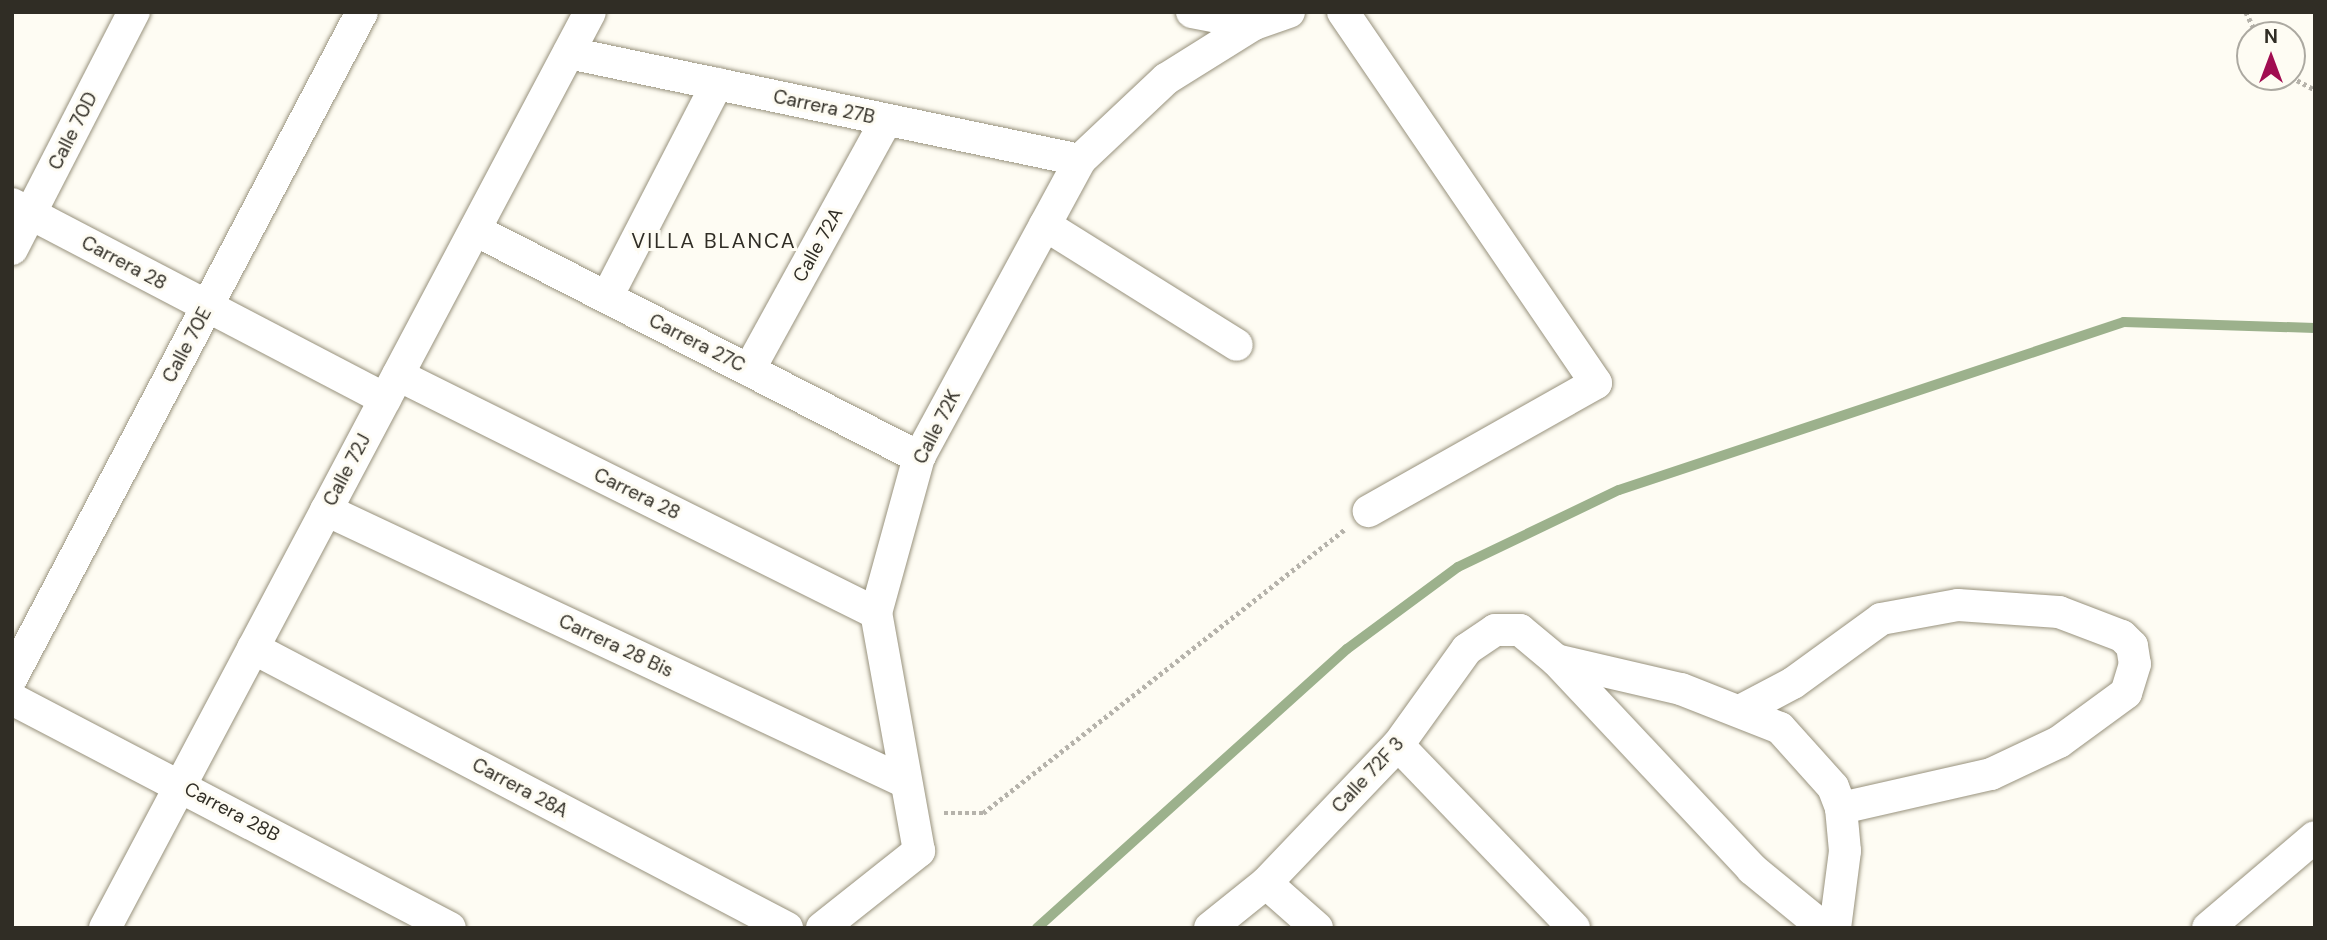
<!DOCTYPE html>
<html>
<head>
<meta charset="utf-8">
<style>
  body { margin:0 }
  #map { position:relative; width:2327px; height:940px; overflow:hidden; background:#fefcf3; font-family:"DM Sans",sans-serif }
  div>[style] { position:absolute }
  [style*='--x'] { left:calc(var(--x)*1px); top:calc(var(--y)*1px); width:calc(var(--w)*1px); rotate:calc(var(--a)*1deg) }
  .stream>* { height:10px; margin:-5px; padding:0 5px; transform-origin:5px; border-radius:5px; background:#9cb18c }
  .path>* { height:4.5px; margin-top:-2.25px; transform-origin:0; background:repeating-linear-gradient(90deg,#b6b3ab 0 3.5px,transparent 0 7px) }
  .roads { filter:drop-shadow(0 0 2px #98927d) drop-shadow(0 0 2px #98927d) }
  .minor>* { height:32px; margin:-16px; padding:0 16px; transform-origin:16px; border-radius:16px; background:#fff }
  span { translate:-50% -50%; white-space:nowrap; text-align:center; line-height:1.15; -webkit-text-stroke:6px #fefcf3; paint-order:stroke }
  .street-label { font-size:19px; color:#302d25 }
  .neighbourhood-label { font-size:21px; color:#302d25; letter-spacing:2px }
  .frame { position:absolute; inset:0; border:14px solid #302d25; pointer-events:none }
  .north { position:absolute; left:2236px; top:21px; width:70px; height:70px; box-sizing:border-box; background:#fefcf3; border:2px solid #aca9a1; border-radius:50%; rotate:0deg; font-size:19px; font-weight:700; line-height:28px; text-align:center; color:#302d25 }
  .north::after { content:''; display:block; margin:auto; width:24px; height:32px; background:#a10d51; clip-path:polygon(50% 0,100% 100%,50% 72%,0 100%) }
</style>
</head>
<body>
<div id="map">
  <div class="stream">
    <i style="--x:1037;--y:928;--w:417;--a:-42"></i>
    <i style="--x:1347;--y:649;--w:138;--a:-36.5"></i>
    <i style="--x:1458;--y:567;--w:178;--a:-25.6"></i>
    <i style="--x:1619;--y:490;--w:532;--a:-18.4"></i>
    <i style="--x:2124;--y:322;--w:191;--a:1.8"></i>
  </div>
  <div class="path">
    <i style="--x:2246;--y:12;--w:25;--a:64"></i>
    <i style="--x:2291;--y:77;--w:27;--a:28"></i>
    <i style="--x:944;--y:813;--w:39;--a:0"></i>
    <i style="--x:983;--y:813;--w:460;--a:-38.1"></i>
  </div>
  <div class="roads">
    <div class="minor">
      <i style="--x:1192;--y:12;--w:63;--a:11"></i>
      <i style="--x:1343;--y:12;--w:449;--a:55.7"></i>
      <i style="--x:1596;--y:383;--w:261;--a:150.6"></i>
      <i style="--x:569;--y:53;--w:522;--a:11.83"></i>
      <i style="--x:12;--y:204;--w:421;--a:27.6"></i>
      <i style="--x:1045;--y:225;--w:226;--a:32"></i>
      <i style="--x:475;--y:230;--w:499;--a:27.1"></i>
      <i style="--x:12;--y:249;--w:267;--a:-62.8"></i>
      <i style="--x:607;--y:297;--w:240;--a:-62.7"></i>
      <i style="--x:749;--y:370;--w:284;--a:-61.2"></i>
      <i style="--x:398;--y:375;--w:534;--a:26.47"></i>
      <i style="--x:326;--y:510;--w:640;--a:25.16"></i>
      <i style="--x:253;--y:648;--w:603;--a:27.67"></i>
      <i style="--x:1556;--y:660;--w:128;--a:13.1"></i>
      <i style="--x:1681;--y:689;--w:106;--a:21.5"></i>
      <i style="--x:1780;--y:728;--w:79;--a:48.1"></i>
      <i style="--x:1833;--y:787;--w:22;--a:69"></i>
      <i style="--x:1841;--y:808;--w:43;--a:84.7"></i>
      <i style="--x:1845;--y:851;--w:78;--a:97.4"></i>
      <i style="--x:12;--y:677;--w:751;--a:-62.24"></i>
      <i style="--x:12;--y:699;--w:494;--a:27.6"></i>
      <i style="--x:1742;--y:710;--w:58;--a:-27.9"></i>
      <i style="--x:1793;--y:683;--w:109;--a:-36"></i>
      <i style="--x:1881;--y:619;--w:78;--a:-10.3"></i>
      <i style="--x:1958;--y:605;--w:101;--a:4"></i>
      <i style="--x:2059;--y:612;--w:67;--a:20.9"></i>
      <i style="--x:2122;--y:636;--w:14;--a:45"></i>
      <i style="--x:2132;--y:646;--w:18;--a:81"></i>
      <i style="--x:2135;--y:664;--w:30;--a:107"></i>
      <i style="--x:2126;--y:693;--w:83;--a:143.8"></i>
      <i style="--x:2059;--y:742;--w:75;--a:154.8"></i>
      <i style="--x:1991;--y:774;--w:154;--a:167.2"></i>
      <i style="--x:1398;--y:745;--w:254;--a:46.1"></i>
      <i style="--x:1266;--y:883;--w:68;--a:41.4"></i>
      <i style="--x:105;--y:928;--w:1036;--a:-62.1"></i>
      <i style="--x:822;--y:928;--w:124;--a:-38.4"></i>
      <i style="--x:919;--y:851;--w:242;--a:-100.2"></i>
      <i style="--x:876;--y:613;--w:162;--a:-74.6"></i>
      <i style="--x:919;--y:457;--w:338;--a:-61.5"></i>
      <i style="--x:1080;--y:160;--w:118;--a:-43.3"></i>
      <i style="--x:1166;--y:79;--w:104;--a:-32"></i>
      <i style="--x:1254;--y:24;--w:37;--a:-19"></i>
      <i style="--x:1210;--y:928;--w:72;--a:-38.8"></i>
      <i style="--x:1266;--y:883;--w:191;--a:-46.3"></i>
      <i style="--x:1398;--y:745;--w:118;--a:-54.3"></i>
      <i style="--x:1467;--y:649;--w:34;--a:-34"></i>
      <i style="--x:1495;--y:630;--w:25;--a:0"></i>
      <i style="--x:1520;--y:630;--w:47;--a:39.8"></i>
      <i style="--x:1556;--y:660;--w:287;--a:46.8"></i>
      <i style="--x:1752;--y:869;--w:93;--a:39.3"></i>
      <i style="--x:2208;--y:928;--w:140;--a:-40.4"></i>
    </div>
  </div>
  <div class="street-label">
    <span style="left:824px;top:107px;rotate:12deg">Carrera 27B</span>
    <span style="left:73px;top:131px;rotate:-63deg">Calle 70D</span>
    <span style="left:818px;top:245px;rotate:-61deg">Calle 72A</span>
    <span style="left:124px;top:263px;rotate:28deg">Carrera 28</span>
    <span style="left:697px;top:343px;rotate:27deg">Carrera 27C</span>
    <span style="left:187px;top:345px;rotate:-62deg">Calle 70E</span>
    <span style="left:937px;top:427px;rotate:-63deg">Calle 72K</span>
    <span style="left:347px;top:470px;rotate:-62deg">Calle 72J</span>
    <span style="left:637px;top:494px;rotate:26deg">Carrera 28</span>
    <span style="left:616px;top:646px;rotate:25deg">Carrera 28 Bis</span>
    <span style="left:1368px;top:775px;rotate:-47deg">Calle 72F 3</span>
    <span style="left:520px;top:788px;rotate:28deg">Carrera 28A</span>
    <span style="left:232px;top:812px;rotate:28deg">Carrera 28B</span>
  </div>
  <div class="neighbourhood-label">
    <span style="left:714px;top:241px">VILLA BLANCA</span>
  </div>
  <div class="frame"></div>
  <div class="north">N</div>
</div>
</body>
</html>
